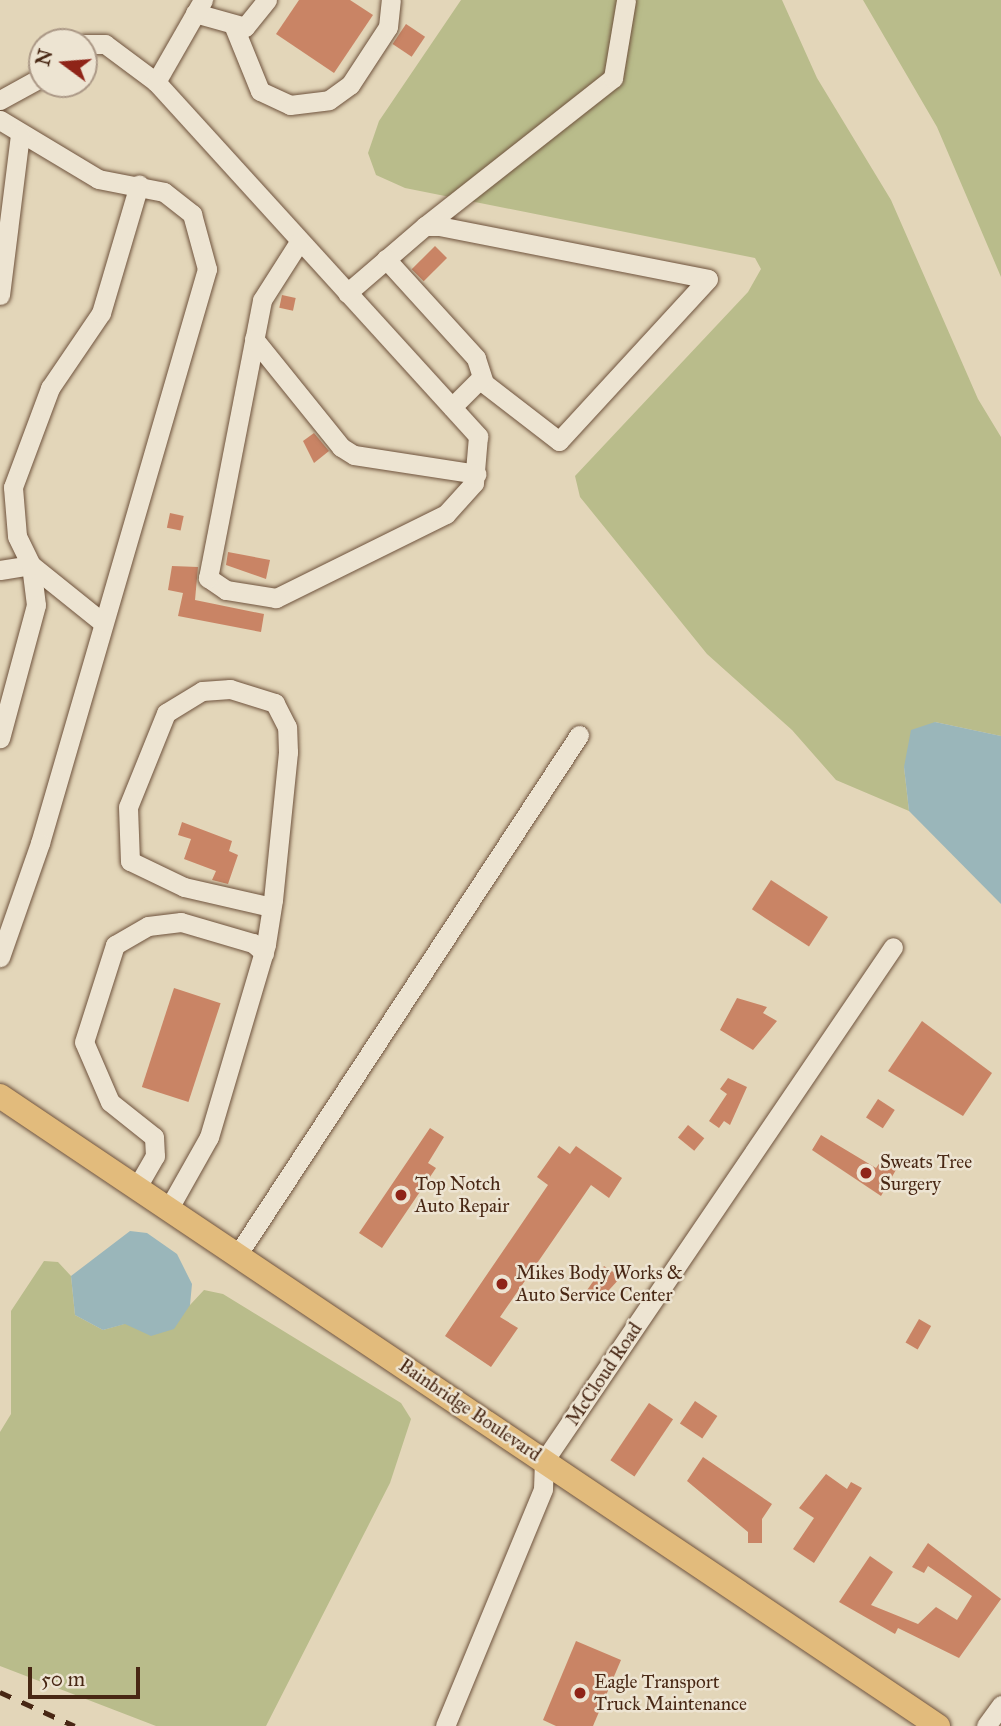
<!DOCTYPE html>
<html>
<head>
<meta charset="utf-8">
<style>
  body { margin:0 }
  #map { position:relative; width:1001px; height:1726px; overflow:hidden; background:#e3d6b9; font-family:"IM FELL Great Primer",serif }
  div>[style] { position:absolute }
  [style*='--x'] { left:calc(var(--x)*1px); top:calc(var(--y)*1px); width:calc(var(--w)*1px); rotate:calc(var(--a)*1deg) }
  .green>* { inset:0; background:#b9bc8b }
  .water>* { inset:0; background:#9ab6ba }
  .building>* { inset:0; background:#c98465; transform-origin:0 0 }
  .roads { filter:drop-shadow(0 0 2px #6f533d) drop-shadow(0 0 2px #6f533d) }
  .minor>* { height:19px; margin:-9.5px; padding:0 9.5px; transform-origin:9.5px; border-radius:9.5px; background:#ede4d2 }
  .major>* { height:24px; margin:-12px; padding:0 12px; transform-origin:12px; border-radius:12px; background:#e2bb7c }
  .rail>* { height:4.5px; margin-top:-2.25px; transform-origin:0; background:repeating-linear-gradient(90deg,#482714 0 12px,transparent 0 24px) }
  .dots>* { width:19px; height:19px; translate:-50% -50%; box-sizing:border-box; border:4px solid #ede4d2; border-radius:50% }
  span { translate:-50% -50%; white-space:nowrap; text-align:center; line-height:1.15; -webkit-text-stroke:5px #ede4d2; paint-order:stroke }
  .poi-label { font-size:19px; color:#482714 }
  .left { translate:0 -50%; text-align:left }
  .street-label { font-size:19px; color:#482714 }
  .north { position:absolute; left:28px; top:28px; width:70px; height:70px; box-sizing:border-box; background:#ede4d2; border:2px solid #ab9886; border-radius:50%; rotate:286deg; font-size:19px; font-weight:700; line-height:28px; text-align:center; color:#482714 }
  .north::after { content:''; display:block; margin:auto; width:24px; height:32px; background:#8f2418; clip-path:polygon(50% 0,100% 100%,50% 72%,0 100%) }
  .scale { position:absolute; left:28px; top:1667px; width:112px; height:32px; box-sizing:border-box; border:4px solid #482714; border-top:0; padding-left:9px; font-size:21px; line-height:24px; white-space:nowrap; color:#482714; -webkit-text-stroke:5px #ede4d2; paint-order:stroke }
</style>
</head>
<body>
<div id="map">
  <div class="green">
    <i style="clip-path:polygon(461px 0,782px 0,817px 78px,891px 200px,978px 399px,1001px 437px,1001px 736px,935px 722px,904px 767px,909px 811px,836px 780px,792px 730px,707px 654px,580px 497px,575px 476px,748px 292px,761px 269px,755px 258px,405px 188px,376px 175px,368px 153px,379px 121px)"></i>
    <i style="clip-path:polygon(863px 0,1001px 0,1001px 277px,937px 127px)"></i>
    <i style="clip-path:polygon(44px 1261px,58px 1262px,71px 1276px,75px 1315px,103px 1330px,190px 1305px,204px 1290px,223px 1294px,401px 1403px,411px 1419px,390px 1483px,266px 1726px,156px 1726px,0 1666px,0 1432px,11px 1414px,11px 1311px)"></i>
  </div>
  <div class="water">
    <i style="clip-path:polygon(935px 722px,1001px 736px,1001px 904px,909px 811px,904px 767px,911px 730px)"></i>
    <i style="clip-path:polygon(130px 1231px,147px 1233px,177px 1254px,192px 1284px,190px 1305px,174px 1329px,151px 1336px,125px 1324px,103px 1330px,75px 1315px,71px 1276px)"></i>
  </div>
  <div class="building">
    <i style="clip-path:polygon(299px 0,350px 0,373px 15px,334px 73px,276px 34px)"></i>
    <i style="left:406px;top:24px;width:23px;height:24px;rotate:34deg"></i>
    <i style="left:435px;top:246px;width:17px;height:33px;rotate:45deg"></i>
    <i style="left:282px;top:295px;width:14px;height:13px;rotate:12deg"></i>
    <i style="clip-path:polygon(314px 433px,329px 451px,314px 463px,303px 441px)"></i>
    <i style="left:170px;top:513px;width:14px;height:15px;rotate:12deg"></i>
    <i style="clip-path:polygon(228px 552px,270px 560px,266px 579px,226px 565px)"></i>
    <i style="clip-path:polygon(172px 566px,198px 567px,195px 600px,264px 614px,261px 632px,178px 616px,183px 593px,168px 590px)"></i>
    <i style="clip-path:polygon(182px 822px,232px 841px,229px 851px,238px 855px,228px 884px,212px 880px,216px 871px,184px 859px,191px 839px,178px 835px)"></i>
    <i style="left:771px;top:880px;width:68px;height:35px;rotate:33deg"></i>
    <i style="left:174px;top:988px;width:49px;height:104px;rotate:18deg"></i>
    <i style="clip-path:polygon(737px 998px,767px 1007px,763px 1013px,777px 1021px,753px 1050px,720px 1030px)"></i>
    <i style="clip-path:polygon(922px 1021px,992px 1073px,963px 1116px,888px 1071px)"></i>
    <i style="clip-path:polygon(728px 1078px,747px 1087px,730px 1125px,724px 1121px,719px 1128px,709px 1121px,727px 1094px,720px 1089px)"></i>
    <i style="left:878px;top:1099px;width:20px;height:22px;rotate:33deg"></i>
    <i style="left:688px;top:1125px;width:21px;height:16px;rotate:39deg"></i>
    <i style="clip-path:polygon(430px 1128px,444px 1137px,428px 1163px,436px 1168px,382px 1248px,359px 1233px)"></i>
    <i style="clip-path:polygon(821px 1135px,876px 1168px,883px 1158px,897px 1168px,881px 1196px,812px 1150px)"></i>
    <i style="clip-path:polygon(559px 1146px,570px 1154px,576px 1146px,622px 1178px,609px 1198px,591px 1185px,500px 1317px,518px 1328px,491px 1367px,445px 1336px,548px 1185px,537px 1177px)"></i>
    <i style="clip-path:polygon(604px 1266px,621px 1277px,598px 1302px,585px 1293px)"></i>
    <i style="left:919px;top:1319px;width:14px;height:27px;rotate:30deg"></i>
    <i style="left:695px;top:1401px;width:27px;height:27px;rotate:34deg"></i>
    <i style="left:649px;top:1403px;width:29px;height:69px;rotate:34deg"></i>
    <i style="clip-path:polygon(703px 1457px,772px 1504px,762px 1519px,762px 1543px,748px 1543px,748px 1532px,687px 1481px)"></i>
    <i style="clip-path:polygon(826px 1474px,847px 1489px,851px 1482px,862px 1488px,814px 1563px,793px 1549px,814px 1518px,799px 1508px)"></i>
    <i style="clip-path:polygon(928px 1543px,1001px 1599px,959px 1658px,898px 1628px,895px 1634px,839px 1602px,870px 1556px,893px 1572px,871px 1605px,918px 1624px,936px 1607px,957px 1620px,972px 1596px,928px 1566px,924px 1573px,912px 1567px)"></i>
    <i style="clip-path:polygon(576px 1641px,621px 1660px,593px 1726px,556px 1726px,543px 1720px)"></i>
  </div>
  <div class="roads">
    <div class="minor">
      <i style="--x:195;--y:13;--w:52;--a:15.6"></i>
      <i style="--x:245;--y:27;--w:35;--a:-51"></i>
      <i style="--x:234;--y:27;--w:69;--a:67.9"></i>
      <i style="--x:260;--y:91;--w:33;--a:25"></i>
      <i style="--x:290;--y:105;--w:39;--a:-7"></i>
      <i style="--x:329;--y:100;--w:26;--a:-36"></i>
      <i style="--x:350;--y:85;--w:69;--a:-56.8"></i>
      <i style="--x:388;--y:27;--w:27;--a:-84"></i>
      <i style="--x:84;--y:44;--w:21;--a:0"></i>
      <i style="--x:105;--y:44;--w:64;--a:36.7"></i>
      <i style="--x:156;--y:82;--w:479;--a:47.7"></i>
      <i style="--x:478;--y:436;--w:47;--a:94.9"></i>
      <i style="--x:474;--y:483;--w:42;--a:132.1"></i>
      <i style="--x:446;--y:514;--w:190;--a:153.7"></i>
      <i style="--x:276;--y:598;--w:51;--a:-170.9"></i>
      <i style="--x:226;--y:590;--w:22;--a:-146"></i>
      <i style="--x:208;--y:578;--w:283;--a:-79"></i>
      <i style="--x:262;--y:300;--w:69;--a:-57.5"></i>
      <i style="--x:156;--y:82;--w:95;--a:-60.2"></i>
      <i style="--x:0;--y:100;--w:48;--a:-28.7"></i>
      <i style="--x:0;--y:120;--w:114;--a:31"></i>
      <i style="--x:98;--y:179;--w:67;--a:11.1"></i>
      <i style="--x:164;--y:192;--w:36;--a:38"></i>
      <i style="--x:192;--y:214;--w:57;--a:74.7"></i>
      <i style="--x:207;--y:269;--w:598;--a:106.22"></i>
      <i style="--x:40;--y:843;--w:121;--a:109.3"></i>
      <i style="--x:425;--y:226;--w:239;--a:-38.2"></i>
      <i style="--x:613;--y:78;--w:79;--a:-80.5"></i>
      <i style="--x:347;--y:293;--w:103;--a:-40.7"></i>
      <i style="--x:425;--y:226;--w:14;--a:0"></i>
      <i style="--x:439;--y:226;--w:274;--a:11.1"></i>
      <i style="--x:708;--y:279;--w:220;--a:132.6"></i>
      <i style="--x:559;--y:441;--w:95;--a:-142.3"></i>
      <i style="--x:484;--y:383;--w:26;--a:-108"></i>
      <i style="--x:476;--y:358;--w:134;--a:-132.3"></i>
      <i style="--x:0;--y:295;--w:162;--a:-82.9"></i>
      <i style="--x:254;--y:339;--w:139;--a:51.1"></i>
      <i style="--x:341;--y:447;--w:15;--a:32"></i>
      <i style="--x:354;--y:455;--w:124;--a:8.8"></i>
      <i style="--x:452;--y:407;--w:41;--a:-45"></i>
      <i style="--x:0;--y:570;--w:31;--a:-9"></i>
      <i style="--x:31;--y:565;--w:40;--a:82.9"></i>
      <i style="--x:36;--y:605;--w:138;--a:105.1"></i>
      <i style="--x:102;--y:622;--w:91;--a:-141.2"></i>
      <i style="--x:31;--y:565;--w:32;--a:-116"></i>
      <i style="--x:17;--y:536;--w:49;--a:-94.7"></i>
      <i style="--x:13;--y:487;--w:106;--a:-69.5"></i>
      <i style="--x:50;--y:388;--w:91;--a:-55.8"></i>
      <i style="--x:101;--y:313;--w:134;--a:-73.5"></i>
      <i style="--x:137;--y:1187;--w:36;--a:-60"></i>
      <i style="--x:155;--y:1156;--w:19;--a:-93"></i>
      <i style="--x:154;--y:1137;--w:56;--a:-141.5"></i>
      <i style="--x:110;--y:1102;--w:65;--a:-113.4"></i>
      <i style="--x:84;--y:1042;--w:102;--a:-72.3"></i>
      <i style="--x:115;--y:945;--w:38;--a:-30"></i>
      <i style="--x:148;--y:926;--w:33;--a:-7"></i>
      <i style="--x:181;--y:922;--w:75;--a:16.3"></i>
      <i style="--x:253;--y:943;--w:15;--a:42"></i>
      <i style="--x:169;--y:1208;--w:81;--a:-60.6"></i>
      <i style="--x:209;--y:1137;--w:201;--a:-73.5"></i>
      <i style="--x:266;--y:944;--w:45;--a:-81"></i>
      <i style="--x:273;--y:900;--w:149;--a:-84.2"></i>
      <i style="--x:288;--y:752;--w:25;--a:-92"></i>
      <i style="--x:287;--y:727;--w:27;--a:-117"></i>
      <i style="--x:275;--y:703;--w:47;--a:-162.7"></i>
      <i style="--x:230;--y:689;--w:28;--a:176"></i>
      <i style="--x:202;--y:691;--w:42;--a:148.6"></i>
      <i style="--x:166;--y:713;--w:101;--a:112"></i>
      <i style="--x:128;--y:807;--w:54;--a:87.9"></i>
      <i style="--x:130;--y:861;--w:60;--a:25.7"></i>
      <i style="--x:184;--y:887;--w:89;--a:12.9"></i>
      <i style="--x:238;--y:1254;--w:621;--a:-56.69"></i>
      <i style="--x:445;--y:1726;--w:256;--a:-67.5"></i>
      <i style="--x:543;--y:1489;--w:28;--a:-88"></i>
      <i style="--x:544;--y:1461;--w:621;--a:-55.82"></i>
      <i style="--x:986;--y:1726;--w:26;--a:-54"></i>
    </div>
    <div class="major">
      <i style="--x:0;--y:1096;--w:1130;--a:33.89"></i>
    </div>
  </div>
  <div class="rail">
    <i style="--x:0;--y:1692;--w:82;--a:24.4"></i>
  </div>
  <div class="dots">
    <i style="left:866px;top:1173px;background:#8f2418"></i>
    <i style="left:401px;top:1195px;background:#8f2418"></i>
    <i style="left:502px;top:1284px;background:#8f2418"></i>
    <i style="left:580px;top:1693px;background:#8f2418"></i>
  </div>
  <div class="poi-label">
    <span class="left" style="left:880px;top:1173px">Sweats Tree<br>Surgery</span>
    <span class="left" style="left:415px;top:1195px">Top Notch<br>Auto Repair</span>
    <span class="left" style="left:516px;top:1284px">Mikes Body Works &amp;<br>Auto Service Center</span>
    <span class="left" style="left:594px;top:1693px">Eagle Transport<br>Truck Maintenance</span>
  </div>
  <div class="street-label">
    <span style="left:604px;top:1374px;rotate:-56deg">McCloud Road</span>
    <span style="left:470px;top:1410px;rotate:34deg">Bainbridge Boulevard</span>
  </div>
  <div class="north">N</div>
  <div class="scale">50 m</div>
</div>
</body>
</html>
